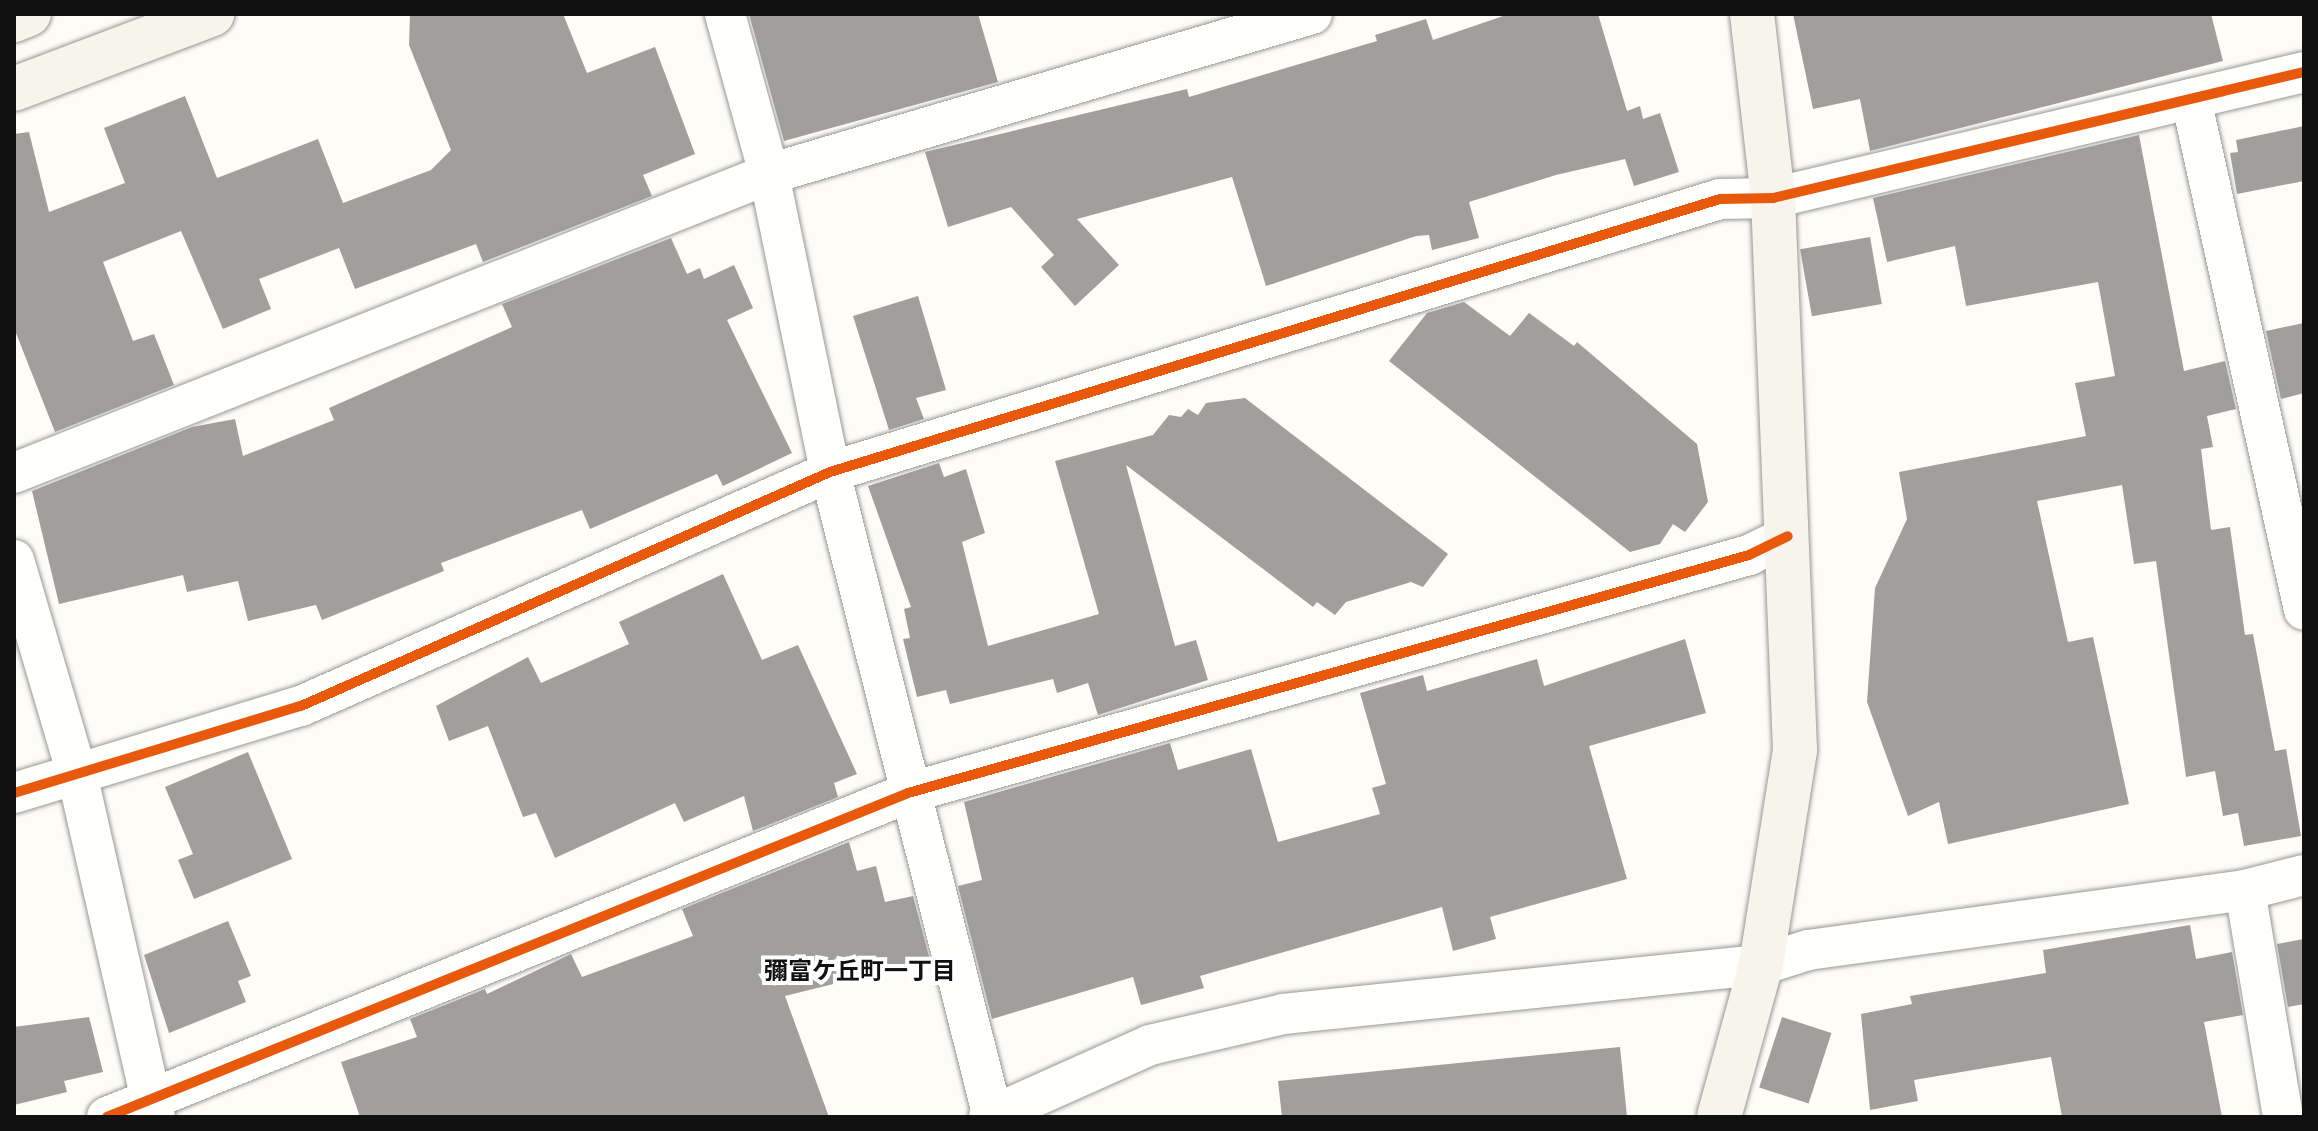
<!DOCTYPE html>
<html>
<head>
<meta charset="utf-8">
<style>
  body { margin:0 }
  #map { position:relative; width:2318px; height:1131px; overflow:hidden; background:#fdfcf7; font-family:Lora,"Noto Sans JP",serif }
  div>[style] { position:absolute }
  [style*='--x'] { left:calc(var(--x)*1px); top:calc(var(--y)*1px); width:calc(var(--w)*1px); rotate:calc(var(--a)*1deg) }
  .building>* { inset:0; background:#a19f9c; transform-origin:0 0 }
  .roads { filter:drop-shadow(0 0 2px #979795) drop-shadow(0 0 2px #979795) }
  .street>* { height:40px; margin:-20px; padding:0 20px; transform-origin:20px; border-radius:20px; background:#fffffe }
  .secondary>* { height:44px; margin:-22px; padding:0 22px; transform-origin:22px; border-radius:22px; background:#f6f4eb }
  .cycleway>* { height:10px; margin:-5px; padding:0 5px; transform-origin:5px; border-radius:5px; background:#e8590c }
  span { translate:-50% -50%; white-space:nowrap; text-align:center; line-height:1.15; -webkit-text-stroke:8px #fff; paint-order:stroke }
  .neighbourhood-label { font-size:24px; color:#111; font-weight:700 }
  .frame { position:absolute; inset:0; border:16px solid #111; pointer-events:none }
</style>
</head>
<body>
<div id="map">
  <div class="building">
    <i style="clip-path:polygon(410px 14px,563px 14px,587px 73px,655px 47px,695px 154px,643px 175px,652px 196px,483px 262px,476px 244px,355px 289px,339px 248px,259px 279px,271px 309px,223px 329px,181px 231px,103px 262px,133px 341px,154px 334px,174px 385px,55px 432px,14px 328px,14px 134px,29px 132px,49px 212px,125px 183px,104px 128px,185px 96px,217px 178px,318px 139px,343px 203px,431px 170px,451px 150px,409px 45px)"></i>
    <i style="clip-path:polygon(749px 14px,978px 14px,998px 82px,784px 141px)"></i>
    <i style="clip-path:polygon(1509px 14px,1598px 14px,1627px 111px,1640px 106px,1643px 119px,1660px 113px,1679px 172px,1634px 186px,1625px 159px,1556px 175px,1469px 202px,1479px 238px,1432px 250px,1429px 235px,1416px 236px,1266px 286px,1232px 177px,1077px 219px,1119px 265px,1075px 306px,1041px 267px,1054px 255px,1011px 207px,948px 227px,925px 152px,1187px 89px,1189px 97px,1377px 41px,1375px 35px,1426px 19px,1433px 40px)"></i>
    <i style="clip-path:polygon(1793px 14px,2211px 14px,2223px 61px,1870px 151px,1860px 99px,1813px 109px)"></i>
    <i style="clip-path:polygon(2304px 126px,2304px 181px,2237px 194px,2230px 153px,2238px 152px,2236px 140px)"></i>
    <i style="clip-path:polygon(2139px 135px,2184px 371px,2225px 361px,2236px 409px,2207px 416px,2213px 447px,2201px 449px,2211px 530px,2230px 527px,2245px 635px,2253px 634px,2275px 751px,2286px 749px,2301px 836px,2244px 846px,2238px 813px,2223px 816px,2215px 771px,2186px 777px,2156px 561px,2134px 564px,2122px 485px,2037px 501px,2068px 642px,2093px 637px,2129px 804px,1948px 844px,1939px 802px,1908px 816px,1867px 702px,1875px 588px,1907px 519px,1899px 472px,2086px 436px,2075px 383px,2115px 376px,2098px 282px,1966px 306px,1955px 246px,1887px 262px,1873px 198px)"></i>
    <i style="left:1870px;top:237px;width:68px;height:71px;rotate:80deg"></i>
    <i style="clip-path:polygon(671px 238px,687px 274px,700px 268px,704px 279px,734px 265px,753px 308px,727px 320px,792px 453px,723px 486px,717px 474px,590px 529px,582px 510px,441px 563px,444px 571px,322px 620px,316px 605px,248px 621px,238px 581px,187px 592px,183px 575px,59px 604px,32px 491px,192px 427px,235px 419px,243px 456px,334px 420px,329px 408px,512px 327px,502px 304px)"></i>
    <i style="clip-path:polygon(918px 296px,946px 390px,916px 398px,924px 419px,889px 430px,853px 316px)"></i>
    <i style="clip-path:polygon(1464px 302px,1510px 336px,1529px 313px,1574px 346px,1577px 342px,1697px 444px,1708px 502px,1685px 532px,1673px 524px,1660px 544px,1630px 552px,1389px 361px,1427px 313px)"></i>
    <i style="clip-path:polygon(2304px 323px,2304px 393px,2281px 399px,2266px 331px)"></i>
    <i style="clip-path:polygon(1245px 398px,1448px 554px,1423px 587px,1411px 582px,1346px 602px,1335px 615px,1317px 602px,1313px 607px,1126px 465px,1175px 646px,1196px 640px,1208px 680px,1098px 715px,1088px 683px,1057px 693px,1053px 679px,950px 704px,946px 690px,917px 697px,903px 639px,910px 638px,904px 609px,911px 607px,868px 486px,939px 463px,944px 477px,966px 469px,985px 533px,962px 542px,988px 646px,1099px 614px,1055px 461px,1153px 435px,1169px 415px,1181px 417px,1188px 409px,1198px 415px,1206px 403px)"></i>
    <i style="clip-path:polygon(723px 574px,762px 660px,798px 645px,857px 774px,834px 783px,838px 797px,753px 831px,744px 796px,684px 822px,675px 803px,555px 858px,536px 813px,523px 817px,488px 726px,449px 741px,436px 706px,528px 657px,541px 683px,629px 644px,619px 622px)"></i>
    <i style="clip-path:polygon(1685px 639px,1706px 713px,1589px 746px,1627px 879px,1490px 917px,1496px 939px,1453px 951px,1442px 907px,1200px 976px,1204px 988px,1141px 1005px,1133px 977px,992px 1019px,958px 886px,982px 880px,964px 802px,1170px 743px,1178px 770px,1251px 749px,1278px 842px,1380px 814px,1372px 788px,1386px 784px,1360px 693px,1423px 675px,1427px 691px,1537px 659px,1544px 686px)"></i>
    <i style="clip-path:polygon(248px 752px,292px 859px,194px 899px,178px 860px,193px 854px,165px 787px)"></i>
    <i style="clip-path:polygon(849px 842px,857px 871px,876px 866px,885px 902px,913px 896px,930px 960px,785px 996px,829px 1117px,360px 1117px,341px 1062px,417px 1037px,410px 1019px,485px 989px,487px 994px,571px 954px,582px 977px,693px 936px,682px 909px)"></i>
    <i style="clip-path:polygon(228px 921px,251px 976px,238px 981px,246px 1002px,169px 1033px,144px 955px)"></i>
    <i style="clip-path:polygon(2190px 925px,2196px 959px,2232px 952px,2243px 1015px,2204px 1022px,2222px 1117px,2062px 1117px,2051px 1057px,1914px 1080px,1918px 1101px,1870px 1110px,1861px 1014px,1912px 1004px,1910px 996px,2046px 973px,2043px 950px)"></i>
    <i style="clip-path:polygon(2304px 939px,2304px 1004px,2288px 1007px,2277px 944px)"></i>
    <i style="clip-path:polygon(89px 1017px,103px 1072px,64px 1081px,67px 1092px,14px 1105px,14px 1027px)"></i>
    <i style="left:1782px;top:1017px;width:52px;height:74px;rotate:18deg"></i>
    <i style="clip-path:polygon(1620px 1047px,1627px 1117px,1282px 1117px,1278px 1081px)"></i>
  </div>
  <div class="roads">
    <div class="street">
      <i style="--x:725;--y:14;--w:166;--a:74.6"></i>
      <i style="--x:769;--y:174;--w:304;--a:78.4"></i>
      <i style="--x:830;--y:472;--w:665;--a:75.82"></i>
      <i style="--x:2191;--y:99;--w:523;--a:77.53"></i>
      <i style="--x:14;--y:473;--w:812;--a:-21.6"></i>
      <i style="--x:769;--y:174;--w:566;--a:-16.42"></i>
      <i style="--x:14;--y:560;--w:223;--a:73.6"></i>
      <i style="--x:77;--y:774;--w:352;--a:77.2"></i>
      <i style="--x:14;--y:793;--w:300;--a:-16.9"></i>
      <i style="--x:301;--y:706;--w:578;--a:-23.86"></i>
      <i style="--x:830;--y:472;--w:931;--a:-17.05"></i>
      <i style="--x:1720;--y:199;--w:53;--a:-1.1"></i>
      <i style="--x:1773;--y:198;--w:546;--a:-13.35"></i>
      <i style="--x:2245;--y:890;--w:230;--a:80.5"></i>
      <i style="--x:107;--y:1117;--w:864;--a:-22.02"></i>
      <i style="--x:908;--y:793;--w:874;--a:-15.8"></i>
      <i style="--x:1749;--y:555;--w:43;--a:-26"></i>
      <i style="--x:989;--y:1117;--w:176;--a:-24.1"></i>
      <i style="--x:1150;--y:1045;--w:137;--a:-13.1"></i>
      <i style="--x:1283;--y:1014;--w:481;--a:-5.9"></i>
      <i style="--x:1761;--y:965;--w:49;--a:-17.7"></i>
      <i style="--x:1808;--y:950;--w:441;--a:-7.8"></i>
      <i style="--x:2245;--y:890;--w:61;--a:-14.3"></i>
    </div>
    <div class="secondary">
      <i style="--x:14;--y:20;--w:16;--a:-22"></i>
      <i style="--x:14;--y:89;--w:212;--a:-20.7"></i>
      <i style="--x:1719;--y:1117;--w:158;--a:-74.6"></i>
      <i style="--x:1761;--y:965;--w:218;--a:-81"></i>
      <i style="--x:1795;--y:750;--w:552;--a:-92.28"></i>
      <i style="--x:1773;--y:198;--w:185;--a:-96.5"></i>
    </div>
  </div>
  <div class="cycleway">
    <i style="--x:14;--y:793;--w:300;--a:-16.9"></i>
    <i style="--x:301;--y:706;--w:578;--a:-23.86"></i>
    <i style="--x:830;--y:472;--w:931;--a:-17.05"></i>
    <i style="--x:1720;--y:199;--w:53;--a:-1.1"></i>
    <i style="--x:1773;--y:198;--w:546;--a:-13.35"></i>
    <i style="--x:107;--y:1117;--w:864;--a:-22.02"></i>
    <i style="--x:908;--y:793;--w:874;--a:-15.8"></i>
    <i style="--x:1749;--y:555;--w:43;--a:-26"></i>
  </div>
  <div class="neighbourhood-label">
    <span style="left:860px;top:971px">彌富ケ丘町一丁目</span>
  </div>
  <div class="frame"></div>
</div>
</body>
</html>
